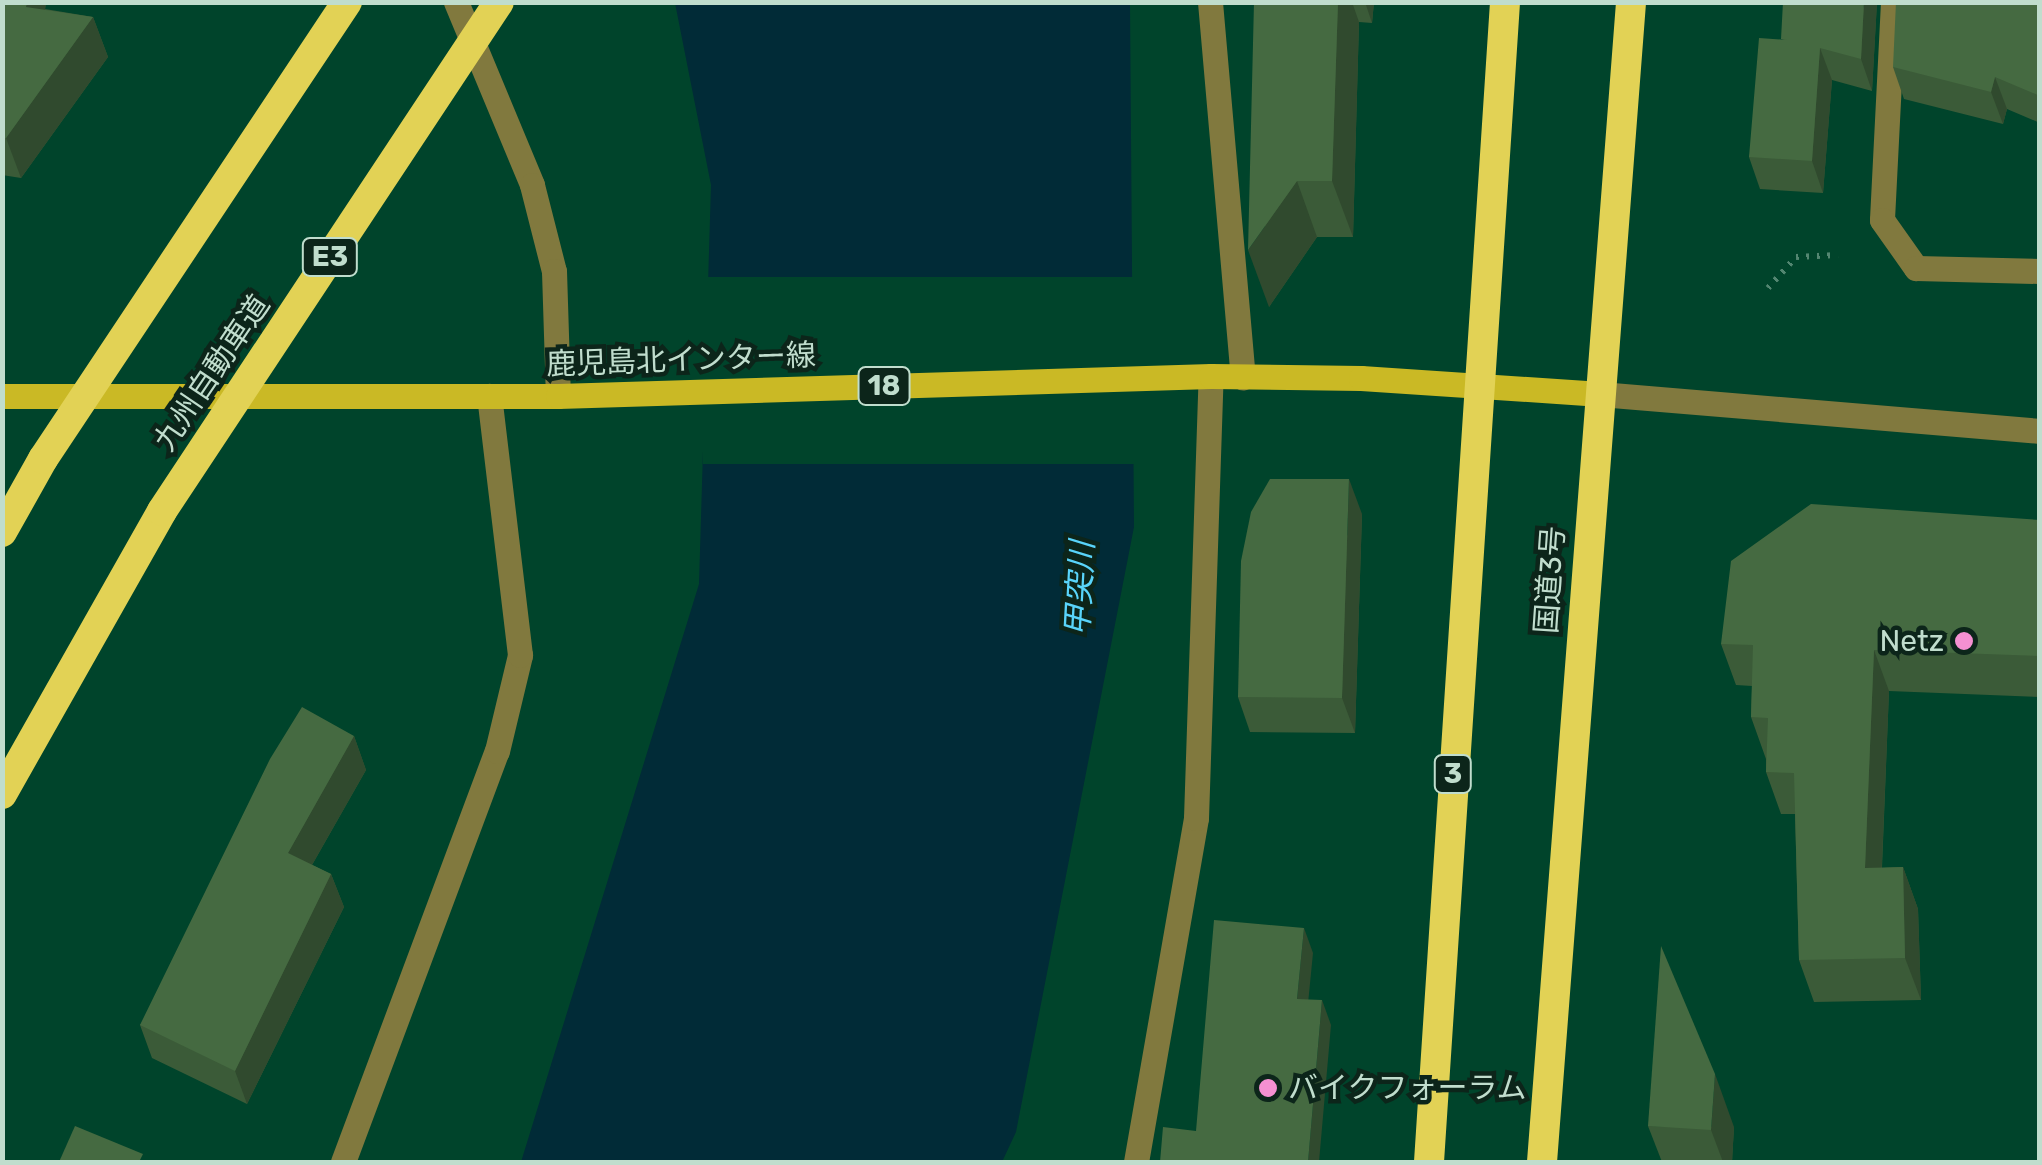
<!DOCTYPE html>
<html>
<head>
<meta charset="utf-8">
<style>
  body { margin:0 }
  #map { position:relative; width:2042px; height:1165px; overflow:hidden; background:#00442b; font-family:Rubik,"Noto Sans JP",sans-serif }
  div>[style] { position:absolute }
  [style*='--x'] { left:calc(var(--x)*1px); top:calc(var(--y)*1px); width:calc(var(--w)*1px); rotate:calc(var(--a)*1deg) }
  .water>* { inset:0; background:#012b37 }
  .pier>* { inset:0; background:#00442b; transform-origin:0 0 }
  .path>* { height:6px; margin-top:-3px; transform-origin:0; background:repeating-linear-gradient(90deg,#538671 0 2.5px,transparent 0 10.5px) }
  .minor>* { height:25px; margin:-12.5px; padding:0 12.5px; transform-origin:12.5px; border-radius:12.5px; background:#81793e }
  .major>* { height:25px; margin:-12.5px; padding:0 12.5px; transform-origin:12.5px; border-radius:12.5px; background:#cab925 }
  .highway>* { height:30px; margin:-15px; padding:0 15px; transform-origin:15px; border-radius:15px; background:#e2d255 }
  .highway-bridge>* { height:30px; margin:-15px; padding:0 15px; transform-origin:15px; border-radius:15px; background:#e2d255 }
  .wall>* { inset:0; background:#3b5b38 }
  .shaded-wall>* { inset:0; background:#304a2e }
  .building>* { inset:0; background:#456a41 }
  .dots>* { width:28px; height:28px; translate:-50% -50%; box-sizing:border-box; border:5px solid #0c251a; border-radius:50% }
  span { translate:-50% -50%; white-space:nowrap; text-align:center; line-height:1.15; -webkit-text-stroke:9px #0c251a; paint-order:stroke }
  .shield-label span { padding:2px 8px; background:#0c251a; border:2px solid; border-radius:8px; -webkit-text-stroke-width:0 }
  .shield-label { font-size:28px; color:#c0ddcd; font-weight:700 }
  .street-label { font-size:30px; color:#c0ddcd }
  .poi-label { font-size:30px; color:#c0ddcd }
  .right { translate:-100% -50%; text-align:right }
  .left { translate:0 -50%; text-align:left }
  .water-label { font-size:32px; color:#59d4fa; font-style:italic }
  .frame { position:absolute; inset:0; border:5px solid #c0ddcd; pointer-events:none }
</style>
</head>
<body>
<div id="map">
  <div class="water">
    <i style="clip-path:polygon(675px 3px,1130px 3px,1134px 527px,1016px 1132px,1002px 1162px,521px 1162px,699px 584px,711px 185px)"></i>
  </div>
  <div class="pier">
    <i style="left:1138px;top:277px;width:187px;height:435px;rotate:90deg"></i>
  </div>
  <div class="path">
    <i style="--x:1768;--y:288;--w:42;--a:-47.9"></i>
    <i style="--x:1796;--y:257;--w:42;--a:-2.7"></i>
  </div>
  <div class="minor">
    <i style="--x:456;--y:2;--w:198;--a:67.4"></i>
    <i style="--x:532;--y:185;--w:89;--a:75.7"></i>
    <i style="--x:554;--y:271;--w:125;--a:88.2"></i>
    <i style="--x:1210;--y:2;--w:377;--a:85"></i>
    <i style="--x:1893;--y:2;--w:218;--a:92.9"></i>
    <i style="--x:1882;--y:220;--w:59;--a:54.7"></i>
    <i style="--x:1916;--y:268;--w:124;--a:1.4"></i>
    <i style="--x:1600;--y:394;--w:442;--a:4.8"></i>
    <i style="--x:343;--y:1162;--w:439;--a:-69.5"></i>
    <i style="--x:497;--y:751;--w:99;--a:-76.5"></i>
    <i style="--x:520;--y:655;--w:261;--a:-96.8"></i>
    <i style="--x:1136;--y:1162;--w:349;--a:-80.1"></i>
    <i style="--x:1196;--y:818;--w:442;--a:-88.1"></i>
  </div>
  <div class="major">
    <i style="--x:2;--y:396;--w:556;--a:0"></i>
    <i style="--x:558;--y:396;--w:653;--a:-1.75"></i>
    <i style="--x:1211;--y:376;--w:150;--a:0.8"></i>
    <i style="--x:1361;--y:378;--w:240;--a:3.8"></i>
  </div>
  <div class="highway">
    <i style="--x:2;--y:532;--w:84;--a:-60.7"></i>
    <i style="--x:2;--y:794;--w:325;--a:-60.5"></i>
    <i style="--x:1429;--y:1162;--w:1162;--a:-86.25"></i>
    <i style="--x:1542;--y:1162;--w:1163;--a:-85.61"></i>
  </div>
  <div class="highway-bridge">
    <i style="--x:43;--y:459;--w:549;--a:-56.37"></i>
    <i style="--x:162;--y:511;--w:610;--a:-56.49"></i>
  </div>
  <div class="wall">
    <i style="clip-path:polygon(2px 2px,46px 2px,45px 9px,93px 17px,108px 57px,21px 178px,2px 175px)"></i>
    <i style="clip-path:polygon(1254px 2px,1374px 2px,1372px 23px,1359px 22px,1353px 237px,1317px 237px,1269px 307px)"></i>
    <i style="clip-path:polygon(1877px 2px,1872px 91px,1832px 80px,1823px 193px,1760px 189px,1749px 157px,1782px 40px)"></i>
    <i style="clip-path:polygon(2040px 2px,2040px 123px,2007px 109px,2003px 124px,1904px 99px,1893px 67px)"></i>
    <i style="clip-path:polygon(1362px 514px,1355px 733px,1250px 732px,1238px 697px)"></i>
    <i style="clip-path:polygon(2040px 520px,2040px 697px,1889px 691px,1882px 868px,1903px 867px,1918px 909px,1921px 1000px,1814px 1002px,1799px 960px,1795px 814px,1781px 814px,1766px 772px,1766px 759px,1751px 717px,1752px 686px,1736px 685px,1721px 644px)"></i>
    <i style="clip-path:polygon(354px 736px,366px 770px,312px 865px,331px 874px,344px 907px,247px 1104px,152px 1058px,140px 1025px)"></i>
    <i style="clip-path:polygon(1648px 1126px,1734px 1127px,1732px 1162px,1662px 1162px)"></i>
  </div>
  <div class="shaded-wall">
    <i style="clip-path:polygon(27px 2px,46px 2px,41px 47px,26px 7px)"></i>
    <i style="clip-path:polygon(1338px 2px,1352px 2px,1359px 22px,1353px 237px,1332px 181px)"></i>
    <i style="clip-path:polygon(1365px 2px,1374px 2px,1372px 23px)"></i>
    <i style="clip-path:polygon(1864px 2px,1877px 2px,1872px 91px,1861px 59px)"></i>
    <i style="clip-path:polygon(93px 17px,108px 57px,21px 178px,6px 138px)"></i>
    <i style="clip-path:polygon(1820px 48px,1832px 80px,1823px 193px,1812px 161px)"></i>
    <i style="clip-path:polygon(1995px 77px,2007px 109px,2003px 124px,1991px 92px)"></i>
    <i style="clip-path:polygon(1297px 181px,1317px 237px,1269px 307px,1248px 250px)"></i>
    <i style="clip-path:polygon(1349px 479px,1362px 514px,1355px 733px,1342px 698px)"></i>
    <i style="clip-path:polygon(1874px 650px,1889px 691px,1880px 910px,1865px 868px)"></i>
    <i style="clip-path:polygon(354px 736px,366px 770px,300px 886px,288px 853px)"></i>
    <i style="clip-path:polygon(1903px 867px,1918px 909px,1921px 1000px,1905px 958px)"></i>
    <i style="clip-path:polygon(331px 874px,344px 907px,247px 1104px,235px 1071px)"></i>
    <i style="clip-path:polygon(1304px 928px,1313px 953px,1306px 1024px,1297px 999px)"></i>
    <i style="clip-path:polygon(1322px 1000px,1331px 1025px,1319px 1162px,1308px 1162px)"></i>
    <i style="clip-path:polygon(1715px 1074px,1734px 1127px,1732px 1162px,1723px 1162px,1711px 1130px)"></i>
  </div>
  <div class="building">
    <i style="clip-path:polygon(2px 2px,27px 2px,26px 7px,93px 17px,6px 138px,2px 138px)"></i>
    <i style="clip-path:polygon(1254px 2px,1338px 2px,1332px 181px,1297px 181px,1248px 250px)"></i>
    <i style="clip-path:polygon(1783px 2px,1864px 2px,1861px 59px,1820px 48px,1812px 161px,1749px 157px,1759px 38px,1787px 40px,1781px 39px)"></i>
    <i style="clip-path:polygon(1896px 2px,2040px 2px,2040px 96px,1995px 77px,1991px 92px,1893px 67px)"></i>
    <i style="clip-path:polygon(1270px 479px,1349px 479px,1342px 698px,1238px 697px,1241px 561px,1251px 512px)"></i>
    <i style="clip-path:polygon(1811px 504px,2040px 520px,2040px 656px,1874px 650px,1865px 868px,1903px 867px,1905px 958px,1799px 960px,1794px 773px,1766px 772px,1768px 718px,1751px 717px,1753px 645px,1721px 644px,1731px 561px)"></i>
    <i style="clip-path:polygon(302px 707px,354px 736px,288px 853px,331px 874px,235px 1071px,140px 1025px,270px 759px)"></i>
    <i style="clip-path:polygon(1214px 920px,1304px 928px,1297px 999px,1322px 1000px,1308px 1162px,1160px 1162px,1163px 1127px,1196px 1131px)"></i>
    <i style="clip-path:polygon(1661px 946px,1715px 1074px,1711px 1130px,1648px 1126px)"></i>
    <i style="clip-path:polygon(75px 1126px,143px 1154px,139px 1162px,59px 1162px)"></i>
  </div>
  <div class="dots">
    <i style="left:1964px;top:641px;background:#f590d1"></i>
    <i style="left:1268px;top:1088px;background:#f590d1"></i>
  </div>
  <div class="shield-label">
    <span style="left:330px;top:257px">E3</span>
    <span style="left:884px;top:386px">18</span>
    <span style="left:1453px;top:774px">3</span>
  </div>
  <div class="street-label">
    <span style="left:681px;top:360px;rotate:-2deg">鹿児島北インター線</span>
    <span style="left:212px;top:373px;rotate:-56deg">九州自動車道</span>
    <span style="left:1550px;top:580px;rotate:-86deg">国道3号</span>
  </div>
  <div class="poi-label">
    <span class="right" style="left:1944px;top:641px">Netz</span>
    <span class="left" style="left:1288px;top:1088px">バイクフォーラム</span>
  </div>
  <div class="water-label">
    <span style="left:1080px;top:589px;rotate:-87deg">甲突川</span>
  </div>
  <div class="frame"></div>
</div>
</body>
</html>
